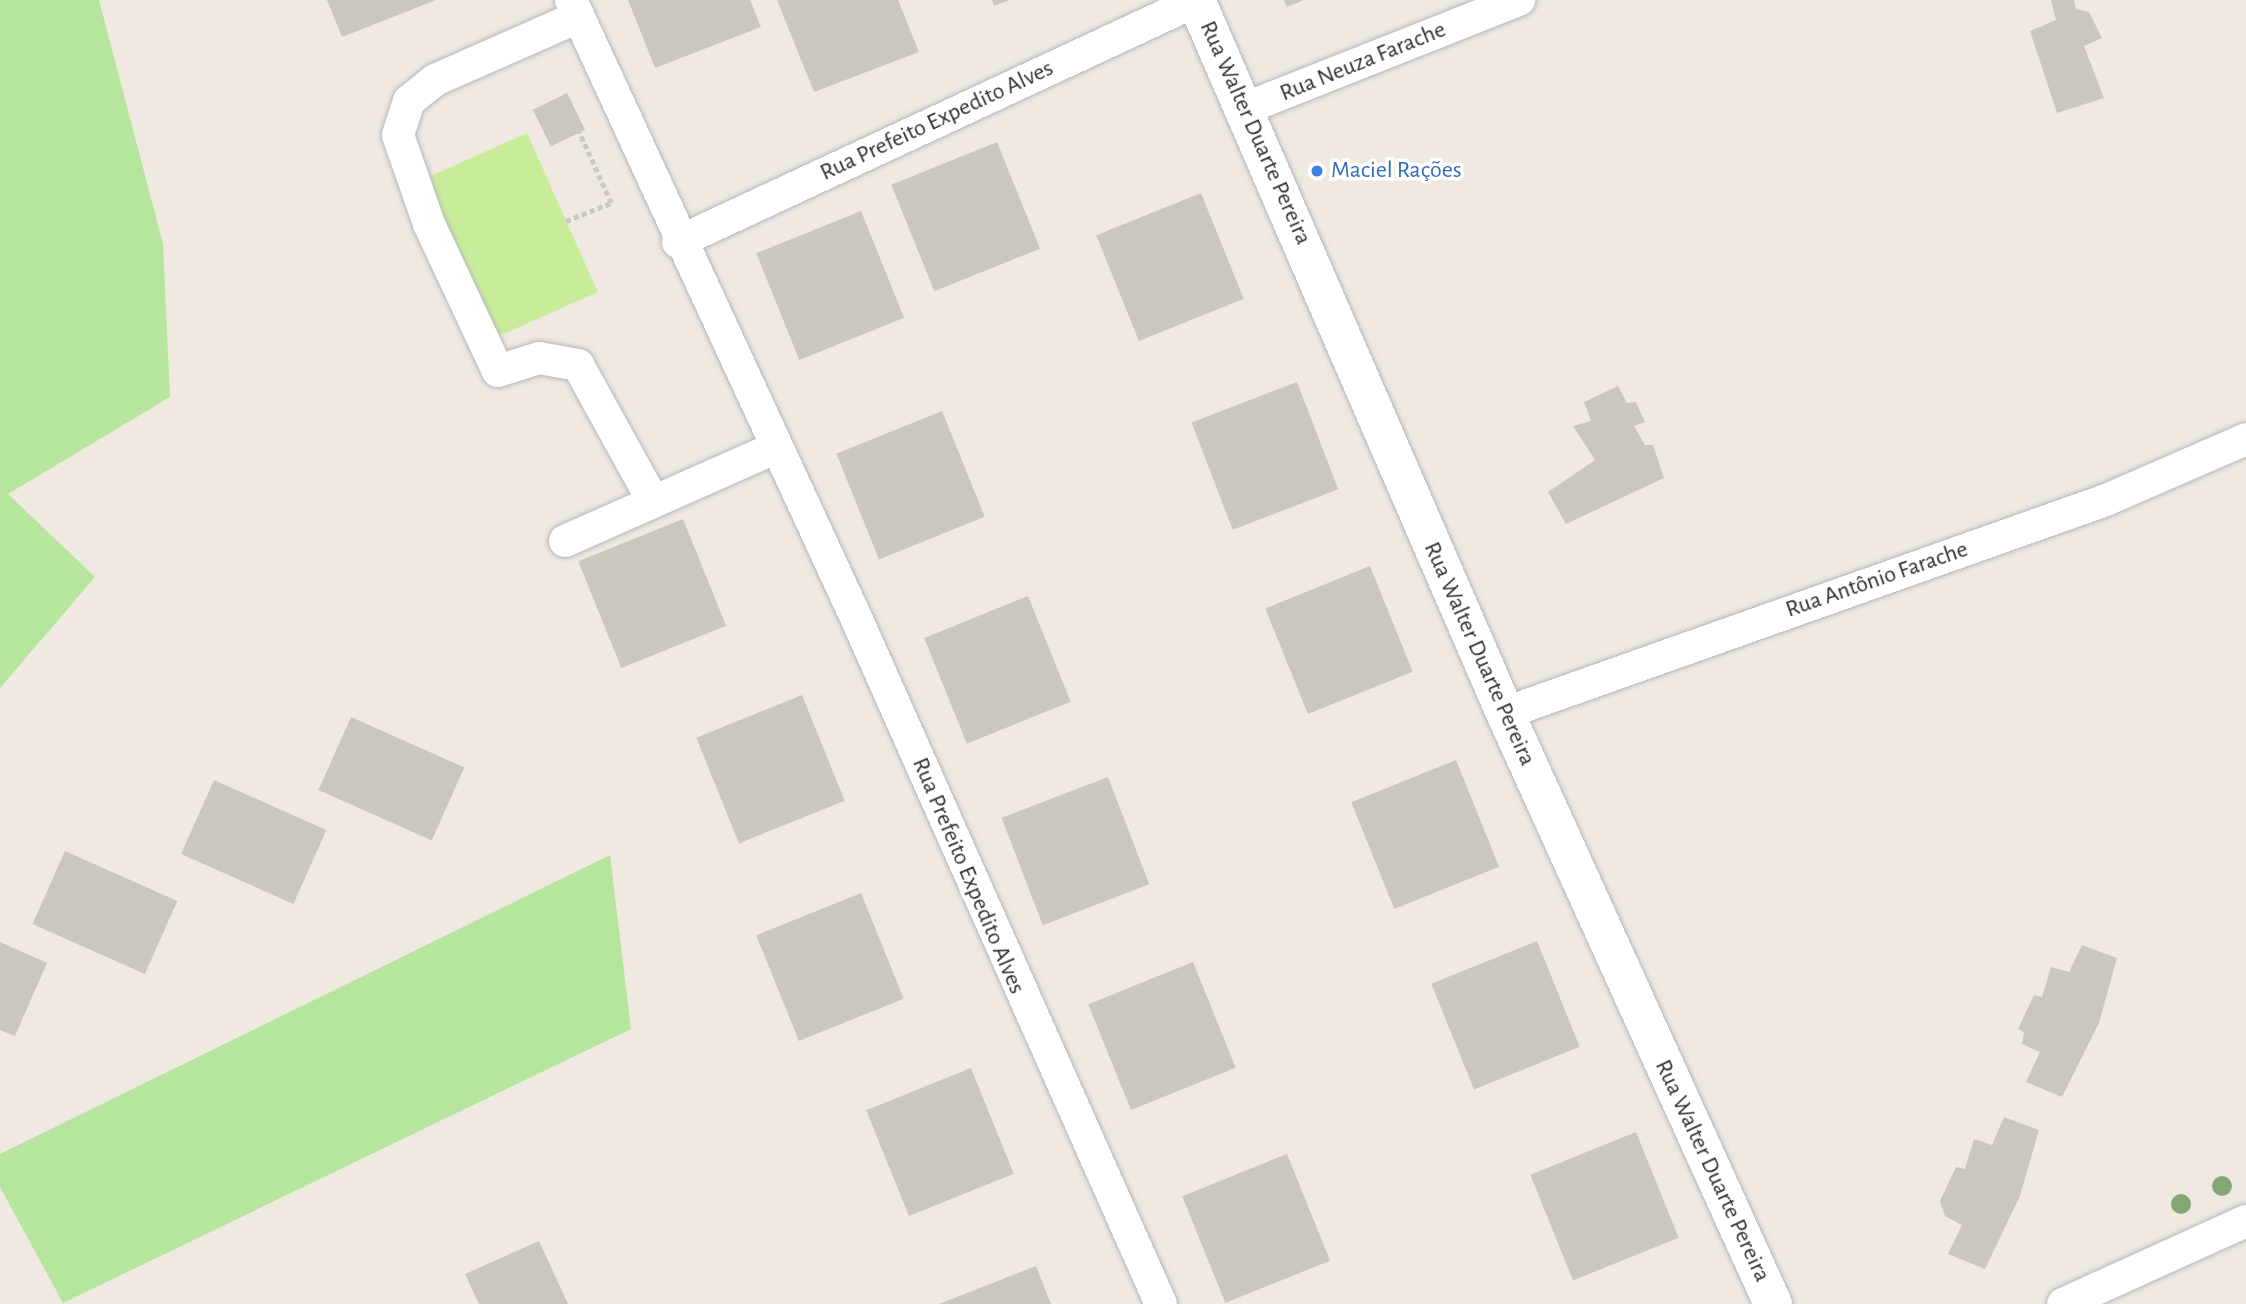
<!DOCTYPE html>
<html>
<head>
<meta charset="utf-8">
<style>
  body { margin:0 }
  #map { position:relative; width:2246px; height:1304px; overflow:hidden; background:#efe9e1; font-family:"Alegreya Sans",sans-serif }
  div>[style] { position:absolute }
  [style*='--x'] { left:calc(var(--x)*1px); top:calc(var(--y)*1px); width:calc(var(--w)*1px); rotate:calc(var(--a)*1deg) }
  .green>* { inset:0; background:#b6e59e }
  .pitch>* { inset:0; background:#c9ec9a; transform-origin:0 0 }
  .building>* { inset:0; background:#cbc7bf; transform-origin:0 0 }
  .path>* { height:4.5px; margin-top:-2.25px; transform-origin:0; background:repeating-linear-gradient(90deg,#c9c9c9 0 5px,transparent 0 8.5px) }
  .roads { filter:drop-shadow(0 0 2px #b4b7c1) drop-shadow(0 0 2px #b4b7c1) }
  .street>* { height:32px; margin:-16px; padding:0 16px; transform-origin:16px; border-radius:16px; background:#fff }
  .secondary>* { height:38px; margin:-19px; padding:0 19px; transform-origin:19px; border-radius:19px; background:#fff }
  .trees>* { width:20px; height:20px; margin:-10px; border-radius:50%; background:#84a574 }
  .dots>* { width:19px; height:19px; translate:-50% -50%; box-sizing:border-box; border:4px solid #fff; border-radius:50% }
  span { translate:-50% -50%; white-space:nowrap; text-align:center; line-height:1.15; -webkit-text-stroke:7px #fff; paint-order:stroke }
  .street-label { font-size:24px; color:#2e2e2e }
  .shop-label { font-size:24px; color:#366cbe }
  .left { translate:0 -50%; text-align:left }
</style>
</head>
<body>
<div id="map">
  <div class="green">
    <i style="clip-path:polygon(0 0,99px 0,163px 244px,170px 397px,8px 494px,95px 577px,0 688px)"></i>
    <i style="clip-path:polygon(610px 855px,631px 1029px,63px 1303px,0 1187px,0 1154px)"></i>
  </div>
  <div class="pitch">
    <i style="left:527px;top:133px;width:174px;height:111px;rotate:66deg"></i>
  </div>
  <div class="building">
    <i style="clip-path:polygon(327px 0,436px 0,342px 37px)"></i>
    <i style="clip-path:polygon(628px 0,750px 0,761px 27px,655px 68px)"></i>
    <i style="clip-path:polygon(777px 0,898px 0,919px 52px,814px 92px)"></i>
    <i style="clip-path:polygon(992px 0,1010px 0,994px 6px)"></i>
    <i style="clip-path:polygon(1284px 0,1304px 0,1287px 7px)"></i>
    <i style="clip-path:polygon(2051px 0,2074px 0,2076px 9px,2089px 12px,2102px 38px,2084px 46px,2104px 98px,2057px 113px,2030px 31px,2056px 20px)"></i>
    <i style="left:567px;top:93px;width:41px;height:38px;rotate:64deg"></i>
    <i style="left:997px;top:142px;width:115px;height:114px;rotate:68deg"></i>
    <i style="left:1201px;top:193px;width:114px;height:113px;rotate:68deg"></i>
    <i style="left:861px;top:211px;width:115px;height:113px;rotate:68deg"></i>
    <i style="left:1297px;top:382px;width:115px;height:113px;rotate:69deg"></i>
    <i style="clip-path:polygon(1618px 386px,1627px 403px,1636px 402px,1645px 422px,1634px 426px,1645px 445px,1653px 445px,1664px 478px,1566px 524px,1548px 492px,1595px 460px,1573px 426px,1591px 421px,1584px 402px)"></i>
    <i style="left:942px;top:411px;width:114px;height:114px;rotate:68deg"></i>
    <i style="left:683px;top:519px;width:115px;height:113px;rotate:68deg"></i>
    <i style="left:1370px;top:566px;width:114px;height:113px;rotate:68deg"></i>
    <i style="left:1028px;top:596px;width:114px;height:112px;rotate:68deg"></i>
    <i style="left:802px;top:695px;width:114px;height:114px;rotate:68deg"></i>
    <i style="left:351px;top:717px;width:124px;height:80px;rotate:24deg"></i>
    <i style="left:1456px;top:760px;width:115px;height:113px;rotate:68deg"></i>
    <i style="left:1108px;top:777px;width:115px;height:114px;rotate:69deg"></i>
    <i style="left:214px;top:780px;width:123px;height:81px;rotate:24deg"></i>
    <i style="left:65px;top:851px;width:123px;height:80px;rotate:24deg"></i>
    <i style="left:861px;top:893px;width:114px;height:113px;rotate:68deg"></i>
    <i style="left:1537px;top:941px;width:114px;height:114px;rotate:68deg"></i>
    <i style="clip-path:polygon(0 942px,47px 963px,15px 1036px,0 1030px)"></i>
    <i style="clip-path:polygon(2082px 945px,2117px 958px,2099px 1023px,2062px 1097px,2026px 1082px,2040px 1052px,2022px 1044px,2024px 1032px,2018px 1029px,2034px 995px,2042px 997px,2051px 967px,2069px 972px)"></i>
    <i style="left:1193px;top:962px;width:114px;height:113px;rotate:68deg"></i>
    <i style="left:971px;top:1068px;width:114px;height:113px;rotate:68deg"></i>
    <i style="clip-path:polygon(2004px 1117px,2039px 1130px,2020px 1196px,1985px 1269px,1948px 1254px,1962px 1225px,1945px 1216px,1940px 1201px,1956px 1167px,1965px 1169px,1974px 1139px,1992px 1145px)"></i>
    <i style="left:1636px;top:1132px;width:114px;height:114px;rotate:68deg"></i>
    <i style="left:1287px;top:1154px;width:115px;height:113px;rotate:68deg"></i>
    <i style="clip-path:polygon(539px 1241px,568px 1304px,479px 1304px,465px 1274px)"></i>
    <i style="clip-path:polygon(1036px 1266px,1051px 1304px,939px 1304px)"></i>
  </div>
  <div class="path">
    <i style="--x:566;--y:221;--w:48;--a:-21.8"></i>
    <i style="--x:611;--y:203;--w:78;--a:-114.3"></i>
  </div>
  <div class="roads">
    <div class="street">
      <i style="--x:571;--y:0;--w:685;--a:65.23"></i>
      <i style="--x:858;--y:622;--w:746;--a:66.05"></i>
      <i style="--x:578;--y:17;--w:156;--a:156.2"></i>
      <i style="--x:435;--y:80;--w:33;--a:141"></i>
      <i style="--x:409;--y:101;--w:36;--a:108"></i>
      <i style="--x:398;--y:135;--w:94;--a:70.8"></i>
      <i style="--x:429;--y:224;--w:162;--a:64.9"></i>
      <i style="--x:498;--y:371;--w:43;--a:-17.6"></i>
      <i style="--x:539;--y:358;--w:40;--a:10"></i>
      <i style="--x:578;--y:365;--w:155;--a:61.1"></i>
      <i style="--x:1246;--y:108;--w:294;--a:-21.6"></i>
      <i style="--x:678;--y:242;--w:571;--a:-24.95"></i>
      <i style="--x:565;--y:541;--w:230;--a:-23.9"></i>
      <i style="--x:1505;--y:713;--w:638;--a:-19.51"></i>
      <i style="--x:2106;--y:500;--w:153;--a:-23.5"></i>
      <i style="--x:2063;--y:1304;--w:201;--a:-24.4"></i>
    </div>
    <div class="secondary">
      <i style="--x:1196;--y:0;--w:777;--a:66.57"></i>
      <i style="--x:1505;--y:713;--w:649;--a:65.61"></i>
    </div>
  </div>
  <div class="trees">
    <i style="left:2222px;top:1186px"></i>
    <i style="left:2181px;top:1204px"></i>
  </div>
  <div class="dots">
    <i style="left:1317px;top:171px;background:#3f7fe0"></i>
  </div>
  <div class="street-label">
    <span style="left:1363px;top:62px;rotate:-22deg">Rua Neuza Farache</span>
    <span style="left:937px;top:121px;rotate:-25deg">Rua Prefeito Expedito Alves</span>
    <span style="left:1255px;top:133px;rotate:66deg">Rua Walter Duarte Pereira</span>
    <span style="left:1877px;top:580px;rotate:-19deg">Rua Antônio Farache</span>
    <span style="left:1479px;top:654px;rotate:66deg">Rua Walter Duarte Pereira</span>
    <span style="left:968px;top:876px;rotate:67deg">Rua Prefeito Expedito Alves</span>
    <span style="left:1712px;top:1171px;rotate:65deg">Rua Walter Duarte Pereira</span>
  </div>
  <div class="shop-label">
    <span class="left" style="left:1331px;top:171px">Maciel Rações</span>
  </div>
</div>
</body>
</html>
